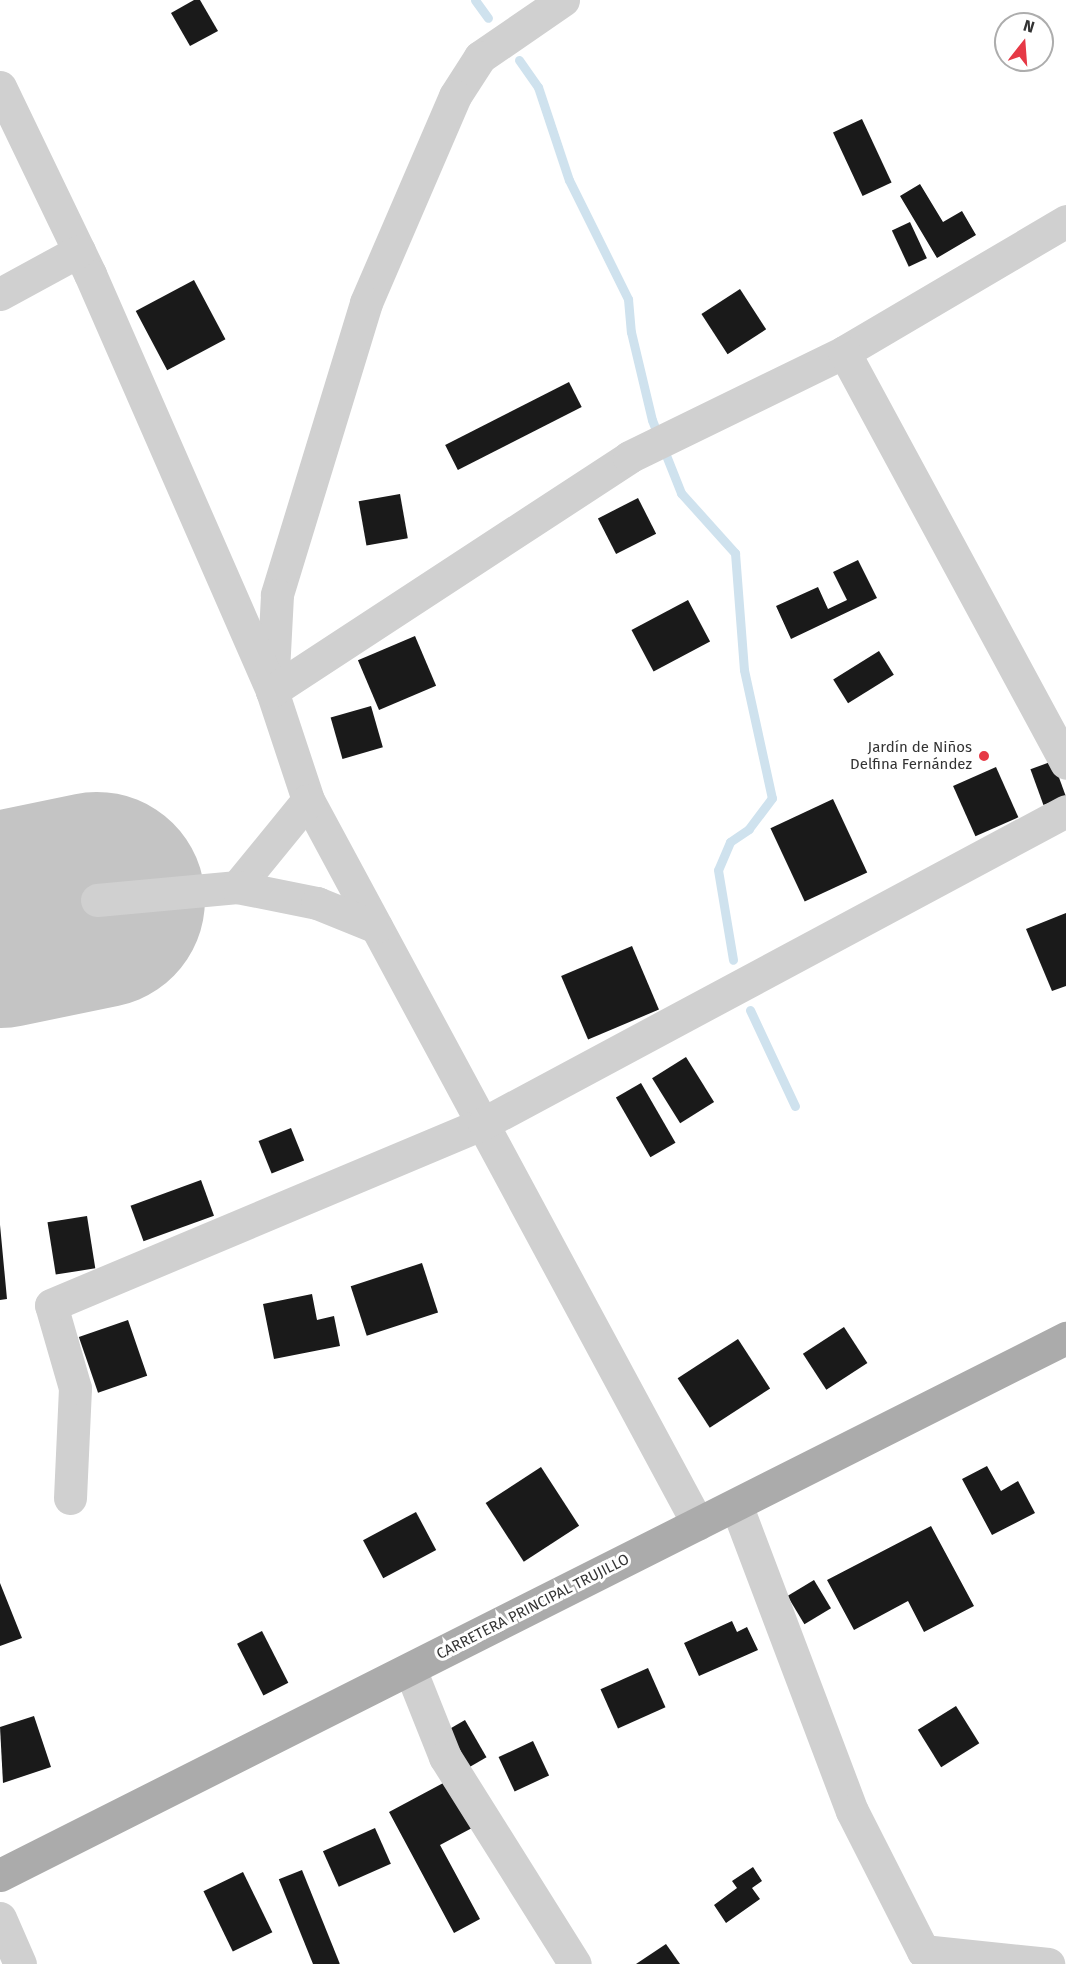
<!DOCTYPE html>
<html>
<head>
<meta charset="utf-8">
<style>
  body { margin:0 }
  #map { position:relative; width:1066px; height:1964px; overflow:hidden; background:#fff; font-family:"Fira Sans",sans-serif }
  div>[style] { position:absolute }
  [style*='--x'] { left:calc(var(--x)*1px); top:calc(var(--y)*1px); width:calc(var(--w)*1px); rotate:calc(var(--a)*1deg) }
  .stream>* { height:9px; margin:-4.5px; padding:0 4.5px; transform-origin:4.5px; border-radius:4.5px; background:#cfe2ee }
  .runway>* { height:216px; margin:-108px; padding:0 108px; transform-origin:108px; border-radius:108px; background:#c4c4c4 }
  .building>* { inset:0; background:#1a1a1a; transform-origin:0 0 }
  .minor>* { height:33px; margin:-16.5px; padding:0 16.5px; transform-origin:16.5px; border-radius:16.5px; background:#d0d0d0 }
  .major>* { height:33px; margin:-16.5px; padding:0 16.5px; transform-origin:16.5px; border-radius:16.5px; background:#ababab }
  .dots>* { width:16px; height:16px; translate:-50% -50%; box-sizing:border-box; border:3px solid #fff; border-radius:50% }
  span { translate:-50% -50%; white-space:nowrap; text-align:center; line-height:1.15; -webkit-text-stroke:6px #fff; paint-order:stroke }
  .poi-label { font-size:15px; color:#333 }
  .right { translate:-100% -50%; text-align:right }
  .street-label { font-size:15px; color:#333 }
  .north { position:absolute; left:994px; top:12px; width:60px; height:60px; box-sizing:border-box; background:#fff; border:2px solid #adadad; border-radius:50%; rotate:17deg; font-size:16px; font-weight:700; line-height:24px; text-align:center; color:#333 }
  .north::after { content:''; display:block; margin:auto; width:21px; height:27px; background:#e63946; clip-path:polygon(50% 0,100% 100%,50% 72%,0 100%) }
</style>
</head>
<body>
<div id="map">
  <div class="stream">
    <i style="--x:475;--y:0;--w:22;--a:54"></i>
    <i style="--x:519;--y:60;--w:33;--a:55"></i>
    <i style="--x:538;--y:87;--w:98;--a:71.6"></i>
    <i style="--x:569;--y:180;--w:133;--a:63.6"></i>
    <i style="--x:628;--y:299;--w:33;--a:85"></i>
    <i style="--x:631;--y:332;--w:90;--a:76.6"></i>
    <i style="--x:652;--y:420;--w:79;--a:68.3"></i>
    <i style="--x:681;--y:493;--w:81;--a:48"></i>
    <i style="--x:735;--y:553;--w:117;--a:85.6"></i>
    <i style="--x:744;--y:670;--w:131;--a:77.7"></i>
    <i style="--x:772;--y:798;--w:39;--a:127"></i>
    <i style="--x:749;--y:829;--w:23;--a:146"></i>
    <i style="--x:730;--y:842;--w:30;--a:113"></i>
    <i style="--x:718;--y:870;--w:91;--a:80.5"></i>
    <i style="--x:750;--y:1010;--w:106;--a:64.9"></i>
  </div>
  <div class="runway">
    <i style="--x:0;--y:920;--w:99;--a:-11.7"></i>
  </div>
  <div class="building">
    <i style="clip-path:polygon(194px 0,200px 0,218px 31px,190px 46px,171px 13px)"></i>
    <i style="left:862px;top:119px;width:70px;height:32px;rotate:65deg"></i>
    <i style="clip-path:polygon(920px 184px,943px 222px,962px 211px,976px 235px,937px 258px,900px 196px)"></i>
    <i style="left:910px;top:222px;width:40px;height:20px;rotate:65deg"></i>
    <i style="left:194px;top:280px;width:67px;height:66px;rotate:62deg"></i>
    <i style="left:740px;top:289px;width:48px;height:46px;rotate:57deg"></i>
    <i style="left:569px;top:382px;width:28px;height:139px;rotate:63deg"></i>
    <i style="left:400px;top:494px;width:45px;height:42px;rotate:80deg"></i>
    <i style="left:638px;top:498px;width:40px;height:45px;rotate:63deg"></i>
    <i style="clip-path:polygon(858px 560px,877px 598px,791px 639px,776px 606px,818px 587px,828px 609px,847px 600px,833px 572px)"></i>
    <i style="left:688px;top:600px;width:47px;height:64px;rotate:62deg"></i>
    <i style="left:415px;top:636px;width:54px;height:62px;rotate:67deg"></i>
    <i style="left:879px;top:651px;width:28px;height:54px;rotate:58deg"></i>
    <i style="left:371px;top:706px;width:43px;height:42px;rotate:74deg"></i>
    <i style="left:1053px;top:761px;width:38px;height:24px;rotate:70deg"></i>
    <i style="left:996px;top:767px;width:55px;height:47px;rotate:66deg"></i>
    <i style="left:833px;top:799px;width:81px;height:69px;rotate:65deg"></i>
    <i style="clip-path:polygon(1066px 913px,1066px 986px,1052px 991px,1026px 929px)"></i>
    <i style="left:632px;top:946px;width:69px;height:77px;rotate:67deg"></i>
    <i style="left:686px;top:1057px;width:53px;height:40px;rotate:58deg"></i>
    <i style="left:641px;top:1083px;width:69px;height:29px;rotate:60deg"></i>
    <i style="left:291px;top:1128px;width:35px;height:35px;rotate:68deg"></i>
    <i style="left:201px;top:1180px;width:38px;height:75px;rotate:70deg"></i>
    <i style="left:87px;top:1216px;width:53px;height:40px;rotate:81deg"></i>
    <i style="clip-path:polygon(0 1225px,7px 1299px,0 1300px)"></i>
    <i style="left:422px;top:1263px;width:52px;height:75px;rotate:72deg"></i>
    <i style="clip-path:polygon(312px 1294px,317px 1320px,334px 1316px,340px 1346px,274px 1359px,263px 1304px)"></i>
    <i style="left:128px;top:1320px;width:59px;height:52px;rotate:71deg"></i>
    <i style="left:844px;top:1327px;width:43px;height:49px;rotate:57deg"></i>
    <i style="left:738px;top:1339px;width:59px;height:72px;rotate:57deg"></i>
    <i style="clip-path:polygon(987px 1466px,1001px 1491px,1018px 1481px,1035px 1513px,992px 1535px,962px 1479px)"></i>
    <i style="left:541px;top:1467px;width:70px;height:66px;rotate:57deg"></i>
    <i style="left:416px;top:1512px;width:43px;height:60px;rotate:62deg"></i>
    <i style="clip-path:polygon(931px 1526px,974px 1606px,924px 1632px,908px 1601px,854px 1630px,827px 1580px)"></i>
    <i style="left:814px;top:1580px;width:33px;height:31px;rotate:59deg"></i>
    <i style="clip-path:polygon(0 1583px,22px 1638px,0 1646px)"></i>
    <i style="clip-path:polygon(732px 1621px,737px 1632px,747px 1627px,758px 1650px,699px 1676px,684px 1643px)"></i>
    <i style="left:262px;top:1631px;width:58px;height:28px;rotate:63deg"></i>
    <i style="left:648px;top:1668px;width:43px;height:52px;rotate:66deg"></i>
    <i style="left:956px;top:1706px;width:44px;height:45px;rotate:58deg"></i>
    <i style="clip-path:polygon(34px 1716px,51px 1767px,3px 1783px,0 1727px)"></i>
    <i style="left:465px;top:1720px;width:43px;height:26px;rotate:60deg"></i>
    <i style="left:533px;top:1741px;width:38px;height:38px;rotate:65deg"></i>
    <i style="clip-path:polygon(447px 1781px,472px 1828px,440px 1845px,480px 1919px,454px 1933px,389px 1812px)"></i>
    <i style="left:375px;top:1828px;width:39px;height:57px;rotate:66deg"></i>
    <i style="clip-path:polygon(753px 1867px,762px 1881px,752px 1888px,760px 1899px,726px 1923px,714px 1905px,737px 1888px,732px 1881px)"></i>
    <i style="left:302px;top:1870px;width:101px;height:25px;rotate:68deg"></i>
    <i style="left:243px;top:1872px;width:67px;height:44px;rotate:64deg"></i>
    <i style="clip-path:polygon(666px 1944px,680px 1964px,636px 1964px)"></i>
  </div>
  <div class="minor">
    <i style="--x:563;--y:0;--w:101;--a:145.5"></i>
    <i style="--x:480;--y:57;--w:46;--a:122.7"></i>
    <i style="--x:455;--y:96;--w:225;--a:113.3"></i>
    <i style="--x:366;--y:303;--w:305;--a:107"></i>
    <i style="--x:277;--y:595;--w:96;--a:93"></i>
    <i style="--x:272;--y:691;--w:115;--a:71.7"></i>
    <i style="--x:308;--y:800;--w:822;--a:61.69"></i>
    <i style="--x:0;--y:87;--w:208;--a:64.3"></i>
    <i style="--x:90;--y:274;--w:455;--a:66.4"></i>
    <i style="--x:272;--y:691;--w:427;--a:-33.2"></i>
    <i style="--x:629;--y:457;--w:239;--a:-26"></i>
    <i style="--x:844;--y:352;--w:258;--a:-30.5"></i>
    <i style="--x:0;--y:294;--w:90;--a:-28.6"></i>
    <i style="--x:844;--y:352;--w:467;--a:61.6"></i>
    <i style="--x:237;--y:887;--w:112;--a:-50.8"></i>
    <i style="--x:97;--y:900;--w:141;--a:-5.3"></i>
    <i style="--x:237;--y:887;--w:82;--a:11.3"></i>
    <i style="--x:317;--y:903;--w:64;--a:22.1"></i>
    <i style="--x:70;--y:1498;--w:110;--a:-87.4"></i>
    <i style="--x:75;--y:1388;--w:86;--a:-106.1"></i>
    <i style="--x:51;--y:1305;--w:470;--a:-22.8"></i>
    <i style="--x:484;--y:1123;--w:660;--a:-28.19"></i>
    <i style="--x:737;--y:1507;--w:325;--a:69.3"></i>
    <i style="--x:852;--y:1811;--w:157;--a:63.1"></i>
    <i style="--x:923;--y:1951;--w:126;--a:5.9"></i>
    <i style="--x:410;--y:1669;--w:95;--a:68.3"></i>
    <i style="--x:445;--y:1757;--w:244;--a:57.9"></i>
    <i style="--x:0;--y:1918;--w:50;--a:66.5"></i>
  </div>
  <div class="major">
    <i style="--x:0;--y:1875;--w:1194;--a:-26.74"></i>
  </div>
  <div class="dots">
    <i style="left:984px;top:756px;background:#e63946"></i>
  </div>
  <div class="poi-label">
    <span class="right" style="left:972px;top:756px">Jardín de Niños<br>Delfina Fernández</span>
  </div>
  <div class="street-label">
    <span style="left:533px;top:1607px;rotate:-27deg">CARRETERA PRINCIPAL TRUJILLO</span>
  </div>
  <div class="north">N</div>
</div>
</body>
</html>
